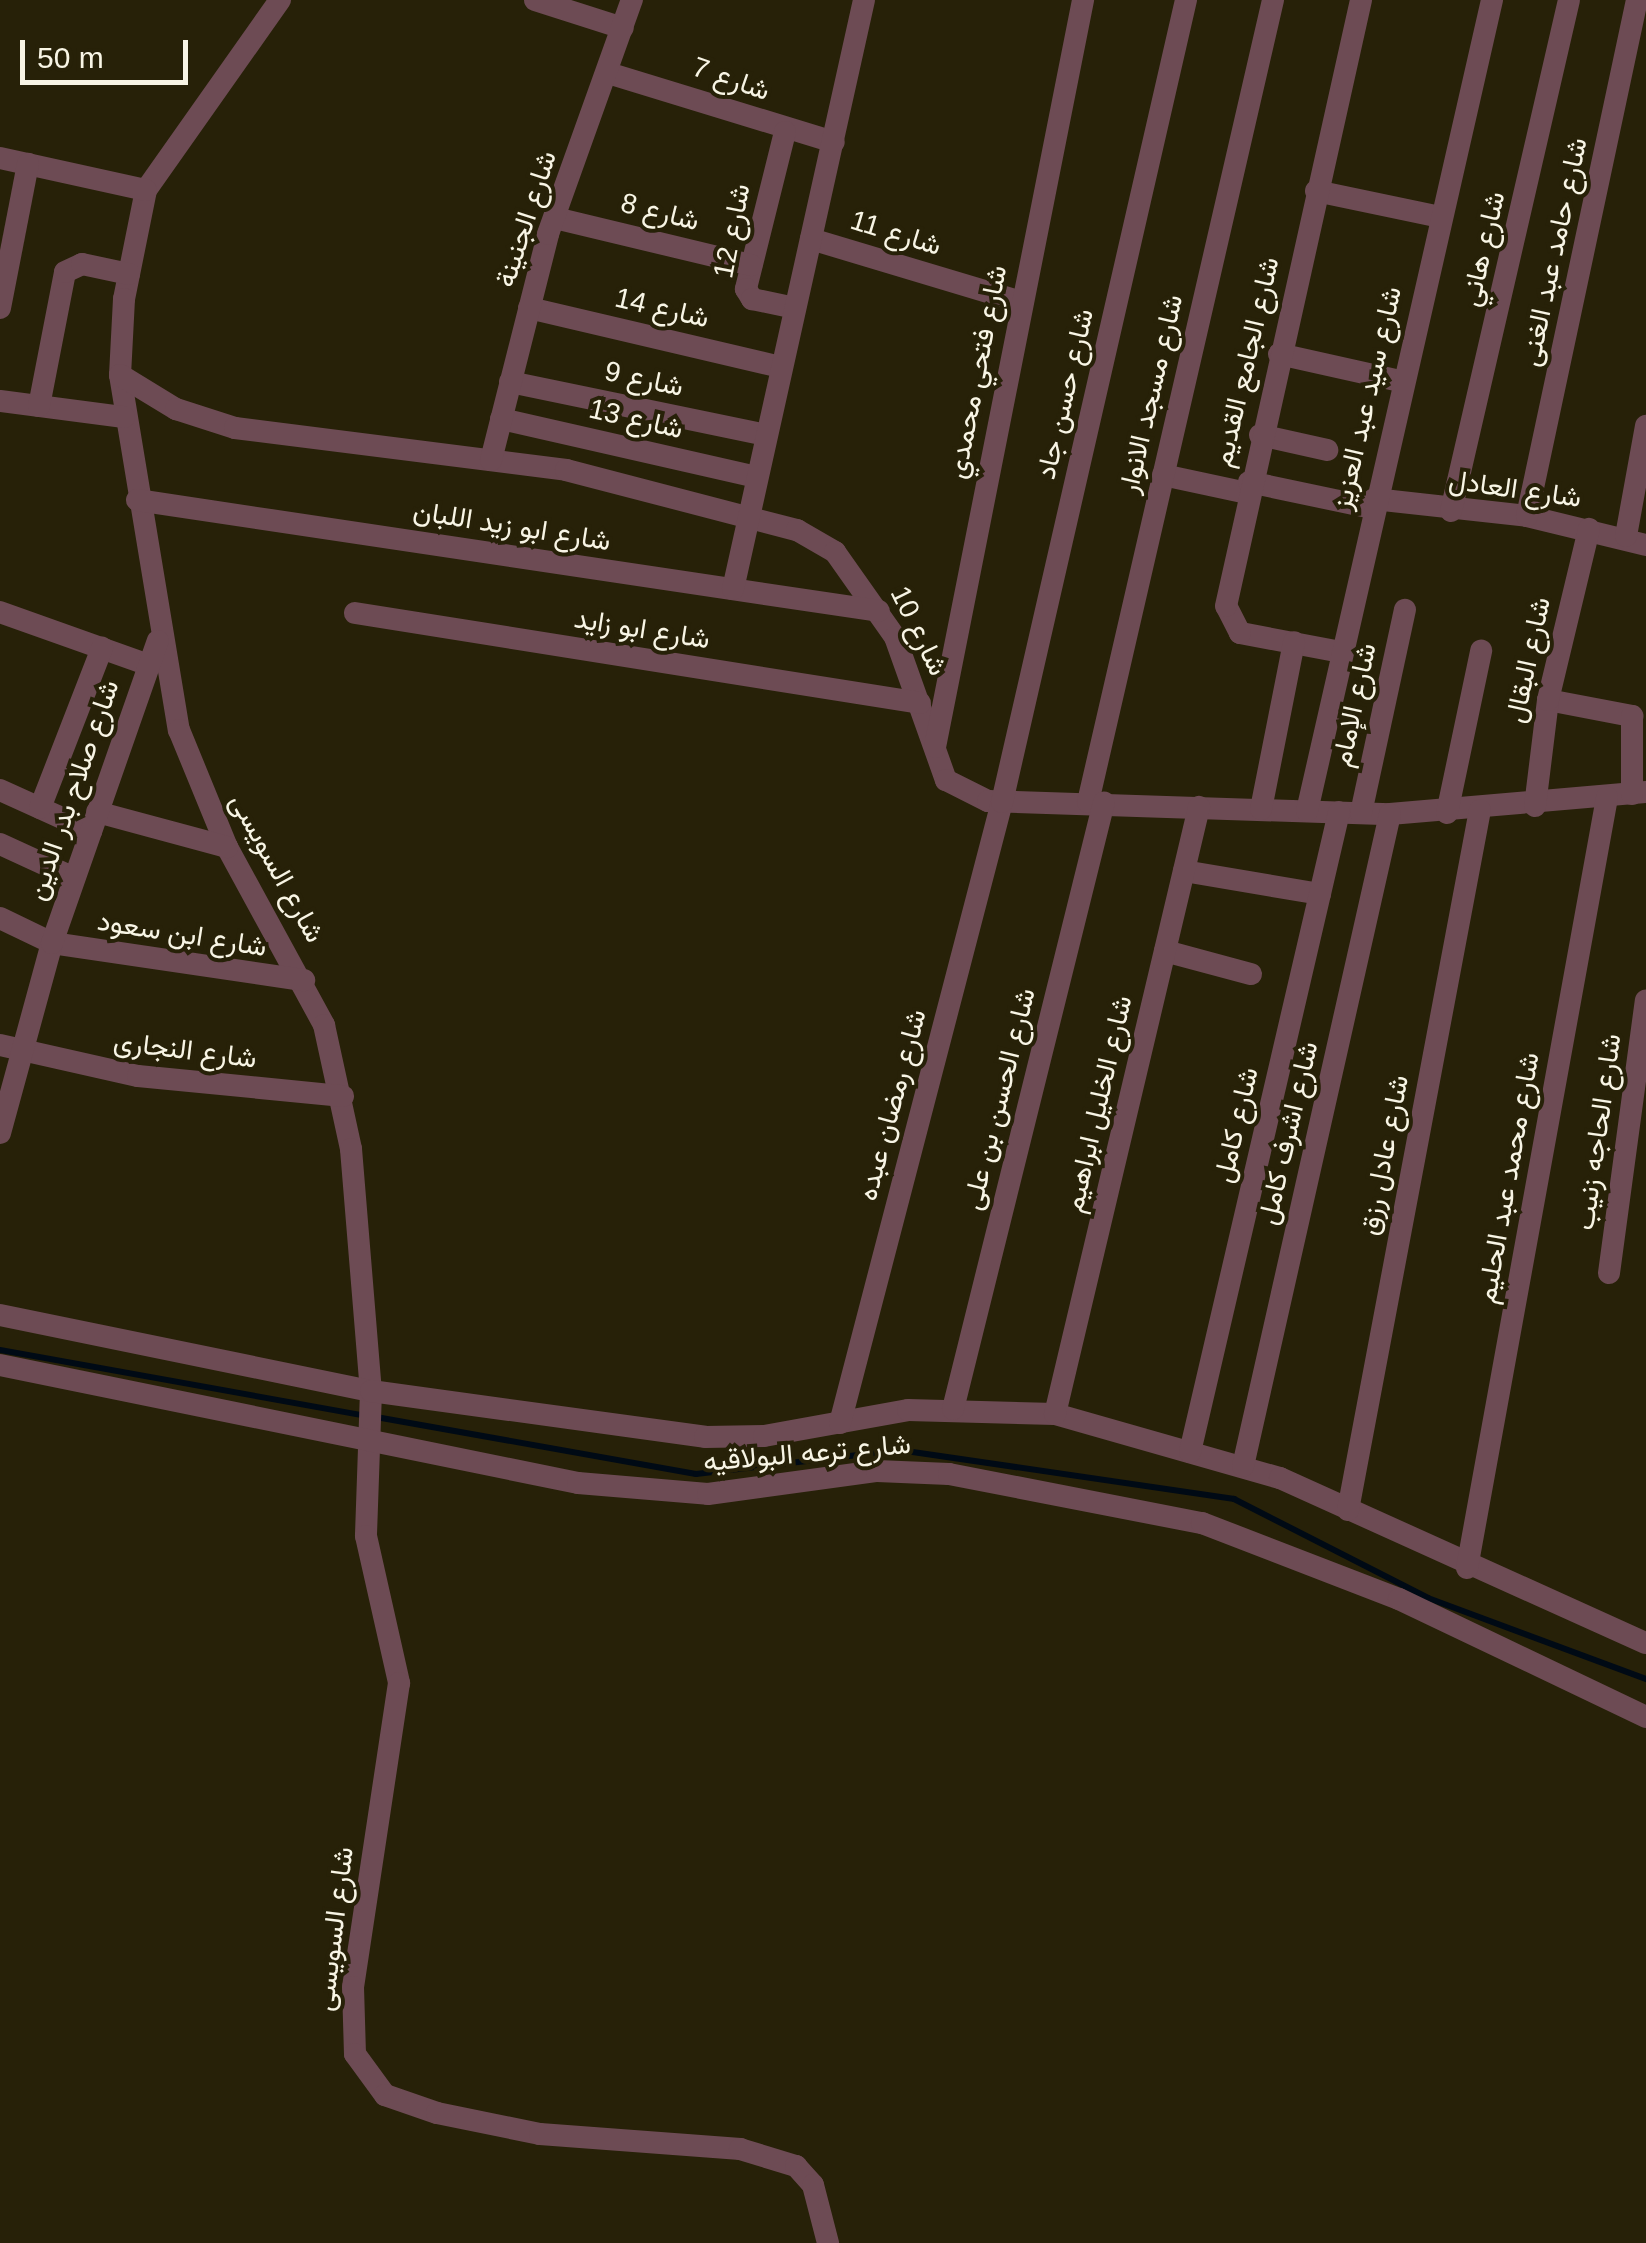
<!DOCTYPE html>
<html>
<head>
<meta charset="utf-8">
<style>
  body { margin:0 }
  #map { position:relative; width:1646px; height:2243px; overflow:hidden; background:#272108; font-family:Helvetica,Vazirmatn,sans-serif }
  div>[style] { position:absolute }
  [style*='--x'] { left:calc(var(--x)*1px); top:calc(var(--y)*1px); width:calc(var(--w)*1px); rotate:calc(var(--a)*1deg) }
  .stream>* { height:6px; margin:-3px; padding:0 3px; transform-origin:3px; border-radius:3px; background:#000a15 }
  .minor>* { height:22px; margin:-11px; padding:0 11px; transform-origin:11px; border-radius:11px; background:#6d4b54 }
  span { translate:-50% -50%; white-space:nowrap; text-align:center; line-height:1.15; -webkit-text-stroke:8px #272108; paint-order:stroke }
  .street-label { font-size:28px; color:#f8f5e5 }
  .scale { position:absolute; left:20px; top:40px; width:168px; height:45px; box-sizing:border-box; border:5px solid #f8f5e5; border-top:0; padding-left:12px; font-size:30px; line-height:35px; white-space:nowrap; color:#f8f5e5; -webkit-text-stroke:8px #272108; paint-order:stroke }
</style>
</head>
<body>
<div id="map">
  <div class="stream">
    <i style="--x:0;--y:1350;--w:369;--a:10.2"></i>
    <i style="--x:376;--y:1417;--w:325;--a:10.1"></i>
    <i style="--x:696;--y:1474;--w:204;--a:-6.7"></i>
    <i style="--x:899;--y:1450;--w:339;--a:8.3"></i>
    <i style="--x:1234;--y:1499;--w:218;--a:27"></i>
    <i style="--x:1428;--y:1598;--w:233;--a:20.4"></i>
  </div>
  <div class="minor">
    <i style="--x:280;--y:0;--w:232;--a:125.2"></i>
    <i style="--x:146;--y:190;--w:111;--a:101.4"></i>
    <i style="--x:124;--y:299;--w:76;--a:93"></i>
    <i style="--x:120;--y:375;--w:360;--a:80.6"></i>
    <i style="--x:179;--y:730;--w:126;--a:67.7"></i>
    <i style="--x:227;--y:847;--w:203;--a:61.4"></i>
    <i style="--x:324;--y:1025;--w:127;--a:77.7"></i>
    <i style="--x:351;--y:1149;--w:243;--a:85.3"></i>
    <i style="--x:371;--y:1391;--w:145;--a:92"></i>
    <i style="--x:366;--y:1536;--w:151;--a:77.3"></i>
    <i style="--x:399;--y:1683;--w:307;--a:98.6"></i>
    <i style="--x:353;--y:1987;--w:67;--a:88.3"></i>
    <i style="--x:355;--y:2054;--w:51;--a:53.8"></i>
    <i style="--x:385;--y:2095;--w:55;--a:19.1"></i>
    <i style="--x:437;--y:2113;--w:105;--a:11.5"></i>
    <i style="--x:540;--y:2134;--w:201;--a:4.3"></i>
    <i style="--x:740;--y:2149;--w:59;--a:16.9"></i>
    <i style="--x:796;--y:2166;--w:25;--a:48"></i>
    <i style="--x:813;--y:2185;--w:60;--a:75.5"></i>
    <i style="--x:535;--y:0;--w:92;--a:17.7"></i>
    <i style="--x:608;--y:73;--w:236;--a:17"></i>
    <i style="--x:785;--y:132;--w:162;--a:104"></i>
    <i style="--x:746;--y:289;--w:12;--a:59"></i>
    <i style="--x:752;--y:299;--w:44;--a:11.8"></i>
    <i style="--x:0;--y:158;--w:149;--a:12.4"></i>
    <i style="--x:1316;--y:191;--w:127;--a:11.8"></i>
    <i style="--x:555;--y:218;--w:202;--a:13.5"></i>
    <i style="--x:811;--y:239;--w:219;--a:16.7"></i>
    <i style="--x:0;--y:308;--w:147;--a:-79"></i>
    <i style="--x:529;--y:308;--w:259;--a:13.2"></i>
    <i style="--x:1279;--y:354;--w:124;--a:12.6"></i>
    <i style="--x:120;--y:375;--w:66;--a:31.3"></i>
    <i style="--x:176;--y:409;--w:62;--a:17.9"></i>
    <i style="--x:235;--y:428;--w:334;--a:7.2"></i>
    <i style="--x:566;--y:470;--w:239;--a:14.6"></i>
    <i style="--x:797;--y:530;--w:44;--a:30.1"></i>
    <i style="--x:835;--y:552;--w:104;--a:54.8"></i>
    <i style="--x:895;--y:637;--w:152;--a:70.4"></i>
    <i style="--x:946;--y:780;--w:47;--a:26.6"></i>
    <i style="--x:988;--y:801;--w:402;--a:1.9"></i>
    <i style="--x:1390;--y:814;--w:257;--a:-4.9"></i>
    <i style="--x:510;--y:382;--w:260;--a:11.7"></i>
    <i style="--x:0;--y:401;--w:125;--a:7.4"></i>
    <i style="--x:39;--y:406;--w:136;--a:-79"></i>
    <i style="--x:65;--y:272;--w:19;--a:-25"></i>
    <i style="--x:82;--y:264;--w:48;--a:12"></i>
    <i style="--x:501;--y:419;--w:262;--a:12.8"></i>
    <i style="--x:1260;--y:435;--w:69;--a:12.6"></i>
    <i style="--x:491;--y:460;--w:233;--a:-75.8"></i>
    <i style="--x:548;--y:234;--w:249;--a:-70.3"></i>
    <i style="--x:1163;--y:475;--w:86;--a:12.1"></i>
    <i style="--x:1249;--y:482;--w:126;--a:11.9"></i>
    <i style="--x:1374;--y:499;--w:154;--a:6.3"></i>
    <i style="--x:1527;--y:516;--w:122;--a:13.7"></i>
    <i style="--x:137;--y:500;--w:750;--a:8.51"></i>
    <i style="--x:1451;--y:511;--w:524;--a:-77"></i>
    <i style="--x:1527;--y:516;--w:528;--a:-77.97"></i>
    <i style="--x:1626;--y:536;--w:112;--a:-79.7"></i>
    <i style="--x:733;--y:589;--w:603;--a:-77.46"></i>
    <i style="--x:0;--y:612;--w:158;--a:19.6"></i>
    <i style="--x:355;--y:613;--w:572;--a:9.05"></i>
    <i style="--x:1341;--y:652;--w:103;--a:-169.3"></i>
    <i style="--x:1240;--y:633;--w:30;--a:-117"></i>
    <i style="--x:1226;--y:606;--w:621;--a:-77.44"></i>
    <i style="--x:1548;--y:700;--w:86;--a:10.8"></i>
    <i style="--x:1632;--y:716;--w:78;--a:90"></i>
    <i style="--x:935;--y:747;--w:762;--a:-78.79"></i>
    <i style="--x:0;--y:790;--w:100;--a:24.3"></i>
    <i style="--x:1088;--y:802;--w:823;--a:-77.01"></i>
    <i style="--x:1535;--y:806;--w:107;--a:-83"></i>
    <i style="--x:1548;--y:700;--w:176;--a:-76.5"></i>
    <i style="--x:40;--y:808;--w:172;--a:-68.8"></i>
    <i style="--x:1261;--y:809;--w:170;--a:-78.8"></i>
    <i style="--x:1307;--y:811;--w:832;--a:-77.15"></i>
    <i style="--x:97;--y:812;--w:135;--a:15.1"></i>
    <i style="--x:1361;--y:813;--w:208;--a:-77.8"></i>
    <i style="--x:1447;--y:813;--w:166;--a:-78.1"></i>
    <i style="--x:0;--y:844;--w:81;--a:24.7"></i>
    <i style="--x:1184;--y:871;--w:138;--a:9.6"></i>
    <i style="--x:0;--y:918;--w:58;--a:25.7"></i>
    <i style="--x:52;--y:943;--w:255;--a:8.4"></i>
    <i style="--x:1165;--y:951;--w:89;--a:15"></i>
    <i style="--x:0;--y:1045;--w:141;--a:12.7"></i>
    <i style="--x:138;--y:1076;--w:206;--a:5.6"></i>
    <i style="--x:0;--y:1133;--w:197;--a:-74.7"></i>
    <i style="--x:52;--y:943;--w:320;--a:-70.7"></i>
    <i style="--x:1609;--y:1273;--w:275;--a:-82.3"></i>
    <i style="--x:0;--y:1315;--w:379;--a:11.6"></i>
    <i style="--x:371;--y:1391;--w:337;--a:7.8"></i>
    <i style="--x:705;--y:1437;--w:59;--a:-1"></i>
    <i style="--x:764;--y:1436;--w:146;--a:-10.2"></i>
    <i style="--x:908;--y:1410;--w:147;--a:1.6"></i>
    <i style="--x:1055;--y:1414;--w:234;--a:15.9"></i>
    <i style="--x:1280;--y:1478;--w:401;--a:24.3"></i>
    <i style="--x:0;--y:1365;--w:590;--a:11.54"></i>
    <i style="--x:578;--y:1483;--w:130;--a:4.8"></i>
    <i style="--x:708;--y:1494;--w:171;--a:-7.8"></i>
    <i style="--x:877;--y:1471;--w:72;--a:2.4"></i>
    <i style="--x:949;--y:1474;--w:258;--a:11"></i>
    <i style="--x:1202;--y:1523;--w:211;--a:21.1"></i>
    <i style="--x:1399;--y:1599;--w:274;--a:25.5"></i>
    <i style="--x:953;--y:1409;--w:625;--a:-76.03"></i>
    <i style="--x:1055;--y:1414;--w:624;--a:-76.65"></i>
    <i style="--x:840;--y:1423;--w:642;--a:-75.38"></i>
    <i style="--x:1002;--y:802;--w:823;--a:-77.08"></i>
    <i style="--x:1190;--y:1452;--w:657;--a:-76.89"></i>
    <i style="--x:1243;--y:1466;--w:668;--a:-77.29"></i>
    <i style="--x:1348;--y:1510;--w:712;--a:-79.32"></i>
    <i style="--x:1467;--y:1568;--w:783;--a:-79.7"></i>
  </div>
  <div class="street-label">
    <span style="left:731px;top:79px;rotate:19deg">شارع 7</span>
    <span style="left:660px;top:212px;rotate:14deg">شارع 8</span>
    <span style="left:526px;top:219px;rotate:-72deg">شارع الجنينة</span>
    <span style="left:732px;top:231px;rotate:-79deg">شارع 12</span>
    <span style="left:896px;top:233px;rotate:17deg">شارع 11</span>
    <span style="left:1483px;top:249px;rotate:-77deg">شارع هاني</span>
    <span style="left:1554px;top:252px;rotate:-78deg">شارع حامد عبد الغنى</span>
    <span style="left:662px;top:308px;rotate:13deg">شارع 14</span>
    <span style="left:1246px;top:362px;rotate:-77deg">شارع الجامع القديم</span>
    <span style="left:977px;top:372px;rotate:-79deg">شارع فتحي محمدي</span>
    <span style="left:644px;top:379px;rotate:12deg">شارع 9</span>
    <span style="left:1065px;top:394px;rotate:-77deg">شارع حسن جاد</span>
    <span style="left:1151px;top:394px;rotate:-77deg">شارع مسجد الانوار</span>
    <span style="left:1367px;top:398px;rotate:-77deg">شارع سيد عبد العزيز</span>
    <span style="left:636px;top:419px;rotate:13deg">شارع 13</span>
    <span style="left:1515px;top:489px;rotate:8deg">شارع العادل</span>
    <span style="left:512px;top:526px;rotate:9deg">شارع ابو زيد اللبان</span>
    <span style="left:642px;top:629px;rotate:9deg">شارع ابو زايد</span>
    <span style="left:919px;top:631px;rotate:64deg">شارع 10</span>
    <span style="left:1528px;top:660px;rotate:-78deg">شارع البقال</span>
    <span style="left:1354px;top:705px;rotate:-78deg">شارع الإمام</span>
    <span style="left:73px;top:790px;rotate:-71deg">شارع صلاح بدر الدين</span>
    <span style="left:277px;top:868px;rotate:61deg">شارع السويسى</span>
    <span style="left:182px;top:934px;rotate:9deg">شارع ابن سعود</span>
    <span style="left:185px;top:1050px;rotate:7deg">شارع النجارى</span>
    <span style="left:999px;top:1099px;rotate:-76deg">شارع الحسن بن على</span>
    <span style="left:1098px;top:1104px;rotate:-77deg">شارع الخليل ابراهيم</span>
    <span style="left:892px;top:1105px;rotate:-75deg">شارع رمضان عبده</span>
    <span style="left:1236px;top:1125px;rotate:-77deg">شارع كامل</span>
    <span style="left:1598px;top:1132px;rotate:-82deg">شارع الحاجه زنيب</span>
    <span style="left:1288px;top:1133px;rotate:-77deg">شارع اشرف كامل</span>
    <span style="left:1384px;top:1155px;rotate:-79deg">شارع عادل رزق</span>
    <span style="left:1508px;top:1178px;rotate:-80deg">شارع محمد عبد الحليم</span>
    <span style="left:807px;top:1453px;rotate:-5deg">شارع ترعه البولاقيه</span>
    <span style="left:334px;top:1929px;rotate:-83deg">شارع السويسى</span>
  </div>
  <div class="scale">50 m</div>
</div>
</body>
</html>
